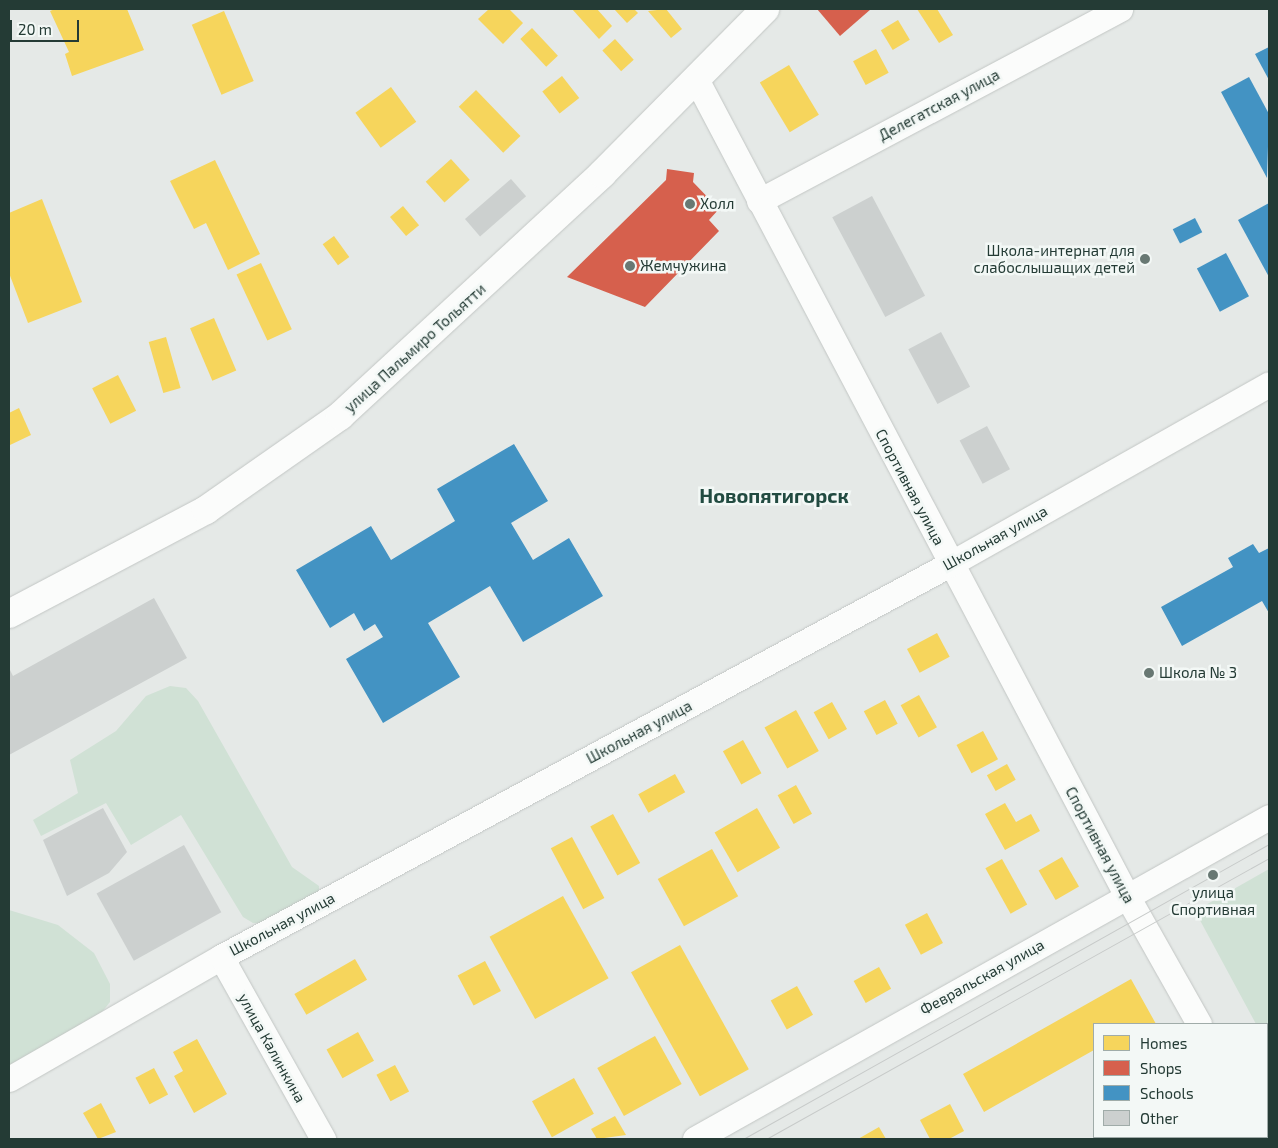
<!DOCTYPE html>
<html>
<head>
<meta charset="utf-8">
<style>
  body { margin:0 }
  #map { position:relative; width:1278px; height:1148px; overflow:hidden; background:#e5e9e7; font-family:"Exo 2",sans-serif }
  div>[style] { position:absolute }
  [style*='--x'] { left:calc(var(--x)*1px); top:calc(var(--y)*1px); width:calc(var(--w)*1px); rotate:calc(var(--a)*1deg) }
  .green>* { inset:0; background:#d0e1d5 }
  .homes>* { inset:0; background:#f6d55c; transform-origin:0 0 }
  .shops>* { inset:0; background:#d6604d }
  .schools>* { inset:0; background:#4393c3; transform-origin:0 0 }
  .building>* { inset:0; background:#ccd0cf; transform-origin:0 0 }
  .roads { filter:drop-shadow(0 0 1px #c2c6c4) drop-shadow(0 0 1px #c2c6c4) }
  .minor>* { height:25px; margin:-12.5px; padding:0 12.5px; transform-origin:12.5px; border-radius:12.5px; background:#fbfcfb }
  .tertiary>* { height:28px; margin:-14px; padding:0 14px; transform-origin:14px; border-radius:14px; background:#fbfcfb }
  .tram>* { height:1px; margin:-0.5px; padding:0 0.5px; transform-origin:0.5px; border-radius:0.5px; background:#c7cac9 }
  .dots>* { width:14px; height:14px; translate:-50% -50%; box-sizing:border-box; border:2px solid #f3f8f6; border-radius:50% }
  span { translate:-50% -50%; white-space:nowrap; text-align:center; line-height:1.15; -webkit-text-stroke:5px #f3f8f6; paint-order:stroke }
  .street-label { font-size:15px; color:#243b35 }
  .poi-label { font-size:15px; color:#243b35 }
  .left { translate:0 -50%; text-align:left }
  .right { translate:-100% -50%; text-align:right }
  .district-label { font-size:20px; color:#224b41; font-weight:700 }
  .frame { position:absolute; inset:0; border:10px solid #243b35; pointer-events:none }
  .legend { position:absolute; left:1093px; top:1023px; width:175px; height:115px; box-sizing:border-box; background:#f3f8f6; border:1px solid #a0aca9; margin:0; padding:6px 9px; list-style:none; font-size:15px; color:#243b35 }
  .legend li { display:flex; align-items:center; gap:10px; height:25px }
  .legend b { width:25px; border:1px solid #a0aca9 }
  .scale { position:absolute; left:10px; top:20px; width:69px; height:22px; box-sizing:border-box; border:2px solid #243b35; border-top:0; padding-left:6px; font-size:15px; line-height:18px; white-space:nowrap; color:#243b35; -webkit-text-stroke:4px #f3f8f6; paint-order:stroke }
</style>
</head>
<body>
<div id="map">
  <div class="green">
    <i style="clip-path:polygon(170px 686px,186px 688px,198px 701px,292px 867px,319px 886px,319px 895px,267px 923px,253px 923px,243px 917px,181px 815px,131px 845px,106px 803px,41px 836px,33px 820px,78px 793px,70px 760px,116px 731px,146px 696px)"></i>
    <i style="clip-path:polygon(1269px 869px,1269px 1048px,1267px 1024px,1256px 1024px,1195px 911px)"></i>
    <i style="clip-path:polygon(9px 910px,58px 925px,94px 953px,110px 984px,110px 1002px,98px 1017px,9px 1077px)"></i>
  </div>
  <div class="homes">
    <i style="clip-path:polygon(55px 9px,127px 9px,144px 50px,72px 76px,65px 54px,69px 52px,50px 11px)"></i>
    <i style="clip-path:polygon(489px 9px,509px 9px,523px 23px,503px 44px,478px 19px)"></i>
    <i style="clip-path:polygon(572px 9px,597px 9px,612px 26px,599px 39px)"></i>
    <i style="clip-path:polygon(614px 9px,634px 9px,638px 13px,627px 23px)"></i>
    <i style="clip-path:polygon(666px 9px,682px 29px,671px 38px,648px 11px)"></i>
    <i style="clip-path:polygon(917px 9px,937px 9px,953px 35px,939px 43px)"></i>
    <i style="left:224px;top:11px;width:76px;height:35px;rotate:67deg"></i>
    <i style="left:898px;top:20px;width:23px;height:20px;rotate:59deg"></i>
    <i style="left:532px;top:28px;width:38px;height:16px;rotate:47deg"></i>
    <i style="left:615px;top:39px;width:28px;height:17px;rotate:48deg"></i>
    <i style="left:876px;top:49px;width:27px;height:26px;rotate:62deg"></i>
    <i style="left:789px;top:65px;width:58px;height:34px;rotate:59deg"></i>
    <i style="left:562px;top:76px;width:28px;height:25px;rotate:52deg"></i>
    <i style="left:391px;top:87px;width:43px;height:44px;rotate:54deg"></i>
    <i style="left:476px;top:90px;width:64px;height:24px;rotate:46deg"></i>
    <i style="left:451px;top:159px;width:28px;height:34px;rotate:48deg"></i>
    <i style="clip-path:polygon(215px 160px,260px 254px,228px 270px,206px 223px,194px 229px,170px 181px)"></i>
    <i style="clip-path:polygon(42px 199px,82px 302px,28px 323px,9px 273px,9px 213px)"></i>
    <i style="left:403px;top:206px;width:25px;height:17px;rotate:50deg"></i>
    <i style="left:334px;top:236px;width:26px;height:14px;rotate:54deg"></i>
    <i style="left:261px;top:263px;width:73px;height:27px;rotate:65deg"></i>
    <i style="left:214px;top:318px;width:57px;height:26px;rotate:67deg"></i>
    <i style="left:166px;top:337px;width:53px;height:18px;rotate:74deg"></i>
    <i style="left:118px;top:375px;width:40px;height:29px;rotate:63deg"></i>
    <i style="clip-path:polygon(19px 408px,31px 435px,10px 445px,9px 413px)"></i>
    <i style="left:937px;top:633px;width:27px;height:34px;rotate:62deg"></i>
    <i style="left:919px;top:695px;width:37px;height:21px;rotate:61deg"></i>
    <i style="left:885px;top:700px;width:27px;height:24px;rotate:62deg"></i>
    <i style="left:832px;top:702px;width:31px;height:21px;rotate:61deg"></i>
    <i style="left:796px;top:710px;width:47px;height:36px;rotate:61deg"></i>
    <i style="left:983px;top:731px;width:32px;height:30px;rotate:62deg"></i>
    <i style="left:743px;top:740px;width:38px;height:23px;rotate:61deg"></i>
    <i style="left:1007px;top:764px;width:18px;height:23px;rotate:61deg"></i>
    <i style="left:675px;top:774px;width:21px;height:42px;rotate:61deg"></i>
    <i style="left:796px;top:785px;width:33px;height:21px;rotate:61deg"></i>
    <i style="clip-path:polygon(1005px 803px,1016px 822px,1031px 814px,1040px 831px,1005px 850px,985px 814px)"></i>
    <i style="left:757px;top:808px;width:46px;height:49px;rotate:60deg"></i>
    <i style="left:613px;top:814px;width:56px;height:26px;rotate:61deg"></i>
    <i style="left:572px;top:837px;width:69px;height:24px;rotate:62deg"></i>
    <i style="left:712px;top:849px;width:54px;height:62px;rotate:61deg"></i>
    <i style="left:1062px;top:857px;width:34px;height:27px;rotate:60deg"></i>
    <i style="left:1002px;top:859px;width:52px;height:19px;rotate:61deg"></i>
    <i style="left:563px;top:896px;width:94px;height:84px;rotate:61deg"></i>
    <i style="left:927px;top:913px;width:34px;height:25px;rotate:62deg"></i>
    <i style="left:680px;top:945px;width:142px;height:56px;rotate:61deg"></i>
    <i style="left:355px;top:959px;width:24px;height:70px;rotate:60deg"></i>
    <i style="left:485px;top:961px;width:34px;height:31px;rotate:62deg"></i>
    <i style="left:879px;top:967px;width:25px;height:29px;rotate:61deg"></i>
    <i style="clip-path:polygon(1131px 979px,1156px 1024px,1094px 1024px,1094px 1050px,984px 1112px,963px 1074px)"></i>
    <i style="left:797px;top:986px;width:33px;height:30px;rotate:61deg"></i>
    <i style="left:358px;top:1032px;width:33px;height:36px;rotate:61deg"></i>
    <i style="left:655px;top:1036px;width:55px;height:66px;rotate:61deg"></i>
    <i style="clip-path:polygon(197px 1039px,227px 1094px,194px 1113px,174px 1076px,183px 1071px,173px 1052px)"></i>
    <i style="left:395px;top:1065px;width:30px;height:21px;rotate:62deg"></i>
    <i style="left:154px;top:1068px;width:30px;height:21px;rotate:62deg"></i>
    <i style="left:574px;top:1078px;width:41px;height:48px;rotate:61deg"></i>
    <i style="clip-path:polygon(101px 1103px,116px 1132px,98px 1139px,83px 1113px)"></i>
    <i style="clip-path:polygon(950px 1104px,964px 1131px,949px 1139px,930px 1139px,920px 1120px)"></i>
    <i style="clip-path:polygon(615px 1116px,626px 1135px,597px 1139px,591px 1129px)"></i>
    <i style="clip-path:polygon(879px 1127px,886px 1139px,858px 1139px)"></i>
    <i style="clip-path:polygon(1190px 1137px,1217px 1137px,1219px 1139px,1186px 1139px)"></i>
  </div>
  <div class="shops">
    <i style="clip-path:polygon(817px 9px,871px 9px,840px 36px)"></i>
    <i style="clip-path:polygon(667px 169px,694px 173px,693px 182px,719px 209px,709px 220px,719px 231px,645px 307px,567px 277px,666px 180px)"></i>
  </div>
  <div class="schools">
    <i style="clip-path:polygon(1269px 47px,1269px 80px,1255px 54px)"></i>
    <i style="clip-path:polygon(1249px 77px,1269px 114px,1267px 178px,1221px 92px)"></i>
    <i style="clip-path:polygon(1269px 203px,1269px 277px,1238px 220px)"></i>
    <i style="left:1195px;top:218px;width:16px;height:25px;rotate:63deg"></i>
    <i style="left:1226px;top:253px;width:49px;height:33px;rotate:62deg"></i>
    <i style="clip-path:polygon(514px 444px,548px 501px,511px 523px,533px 560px,569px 538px,603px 596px,523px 642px,490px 586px,428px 623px,460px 677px,383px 723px,346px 659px,383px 637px,375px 624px,364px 631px,354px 613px,330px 628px,296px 570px,371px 526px,391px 560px,455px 521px,437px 489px)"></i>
    <i style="clip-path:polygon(1253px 544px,1259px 553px,1269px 548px,1269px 613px,1262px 601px,1182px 646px,1161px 607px,1233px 567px,1228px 558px)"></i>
  </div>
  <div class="building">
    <i style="left:511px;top:179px;width:23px;height:61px;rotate:49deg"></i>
    <i style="left:872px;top:196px;width:113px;height:45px;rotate:62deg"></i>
    <i style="left:941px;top:332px;width:62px;height:37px;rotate:62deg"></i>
    <i style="left:987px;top:426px;width:49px;height:31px;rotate:62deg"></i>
    <i style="clip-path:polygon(154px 598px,187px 658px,9px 755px,9px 668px,13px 676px)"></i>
    <i style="clip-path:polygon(103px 808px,127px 852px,109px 873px,67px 896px,43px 840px)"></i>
    <i style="left:184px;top:845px;width:77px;height:100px;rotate:61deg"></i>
  </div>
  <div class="roads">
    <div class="minor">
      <i style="--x:696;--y:79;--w:924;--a:62.19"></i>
      <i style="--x:1127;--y:896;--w:147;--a:60.6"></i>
      <i style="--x:759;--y:201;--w:409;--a:-28"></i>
      <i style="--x:221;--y:957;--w:209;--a:60.7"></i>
      <i style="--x:9;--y:1079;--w:245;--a:-29.9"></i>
      <i style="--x:221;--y:957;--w:828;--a:-28.33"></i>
      <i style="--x:950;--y:564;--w:366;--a:-29.4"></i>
      <i style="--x:1263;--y:1137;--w:2;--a:63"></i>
      <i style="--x:695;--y:1139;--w:658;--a:-29.29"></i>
    </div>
    <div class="tertiary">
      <i style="--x:9;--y:614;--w:223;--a:-27.8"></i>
      <i style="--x:206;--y:510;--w:164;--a:-35"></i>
      <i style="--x:340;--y:416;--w:357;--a:-42.7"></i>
      <i style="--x:602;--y:174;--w:232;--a:-45.3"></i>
    </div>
  </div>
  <div class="tram">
    <i style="--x:743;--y:1139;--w:603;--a:-29.29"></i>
    <i style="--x:766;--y:1139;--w:576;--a:-29.19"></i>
  </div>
  <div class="dots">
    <i style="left:690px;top:204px;background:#687873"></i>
    <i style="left:1145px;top:259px;background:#687873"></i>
    <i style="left:630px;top:266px;background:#687873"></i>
    <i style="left:1149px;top:673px;background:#687873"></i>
    <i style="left:1213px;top:875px;background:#687873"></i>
  </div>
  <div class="street-label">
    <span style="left:939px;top:105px;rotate:-28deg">Делегатская улица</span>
    <span style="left:415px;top:348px;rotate:-42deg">улица Пальмиро Тольятти</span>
    <span style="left:910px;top:487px;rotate:62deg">Спортивная улица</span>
    <span style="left:995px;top:538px;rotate:-29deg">Школьная улица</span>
    <span style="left:639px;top:732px;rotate:-28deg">Школьная улица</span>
    <span style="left:1100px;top:845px;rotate:62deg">Спортивная улица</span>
    <span style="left:282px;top:924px;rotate:-28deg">Школьная улица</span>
    <span style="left:982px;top:977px;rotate:-29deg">Февральская улица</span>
    <span style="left:272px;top:1048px;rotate:61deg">улица Калинкина</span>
  </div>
  <div class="poi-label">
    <span class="left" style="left:700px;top:204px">Холл</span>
    <span class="right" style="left:1135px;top:259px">Школа-интернат для<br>слабослышащих детей</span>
    <span class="left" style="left:640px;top:266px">Жемчужина</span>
    <span class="left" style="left:1159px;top:673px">Школа № 3</span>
    <span style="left:1213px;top:901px">улица<br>Спортивная</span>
  </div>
  <div class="district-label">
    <span style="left:774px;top:495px">Новопятигорск</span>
  </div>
  <div class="frame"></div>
  <ul class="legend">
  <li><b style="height:14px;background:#f6d55c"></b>Homes</li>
  <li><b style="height:14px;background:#d6604d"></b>Shops</li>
  <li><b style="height:14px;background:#4393c3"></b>Schools</li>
  <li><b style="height:14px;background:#ccd0cf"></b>Other</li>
  </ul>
  <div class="scale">20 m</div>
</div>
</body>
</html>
